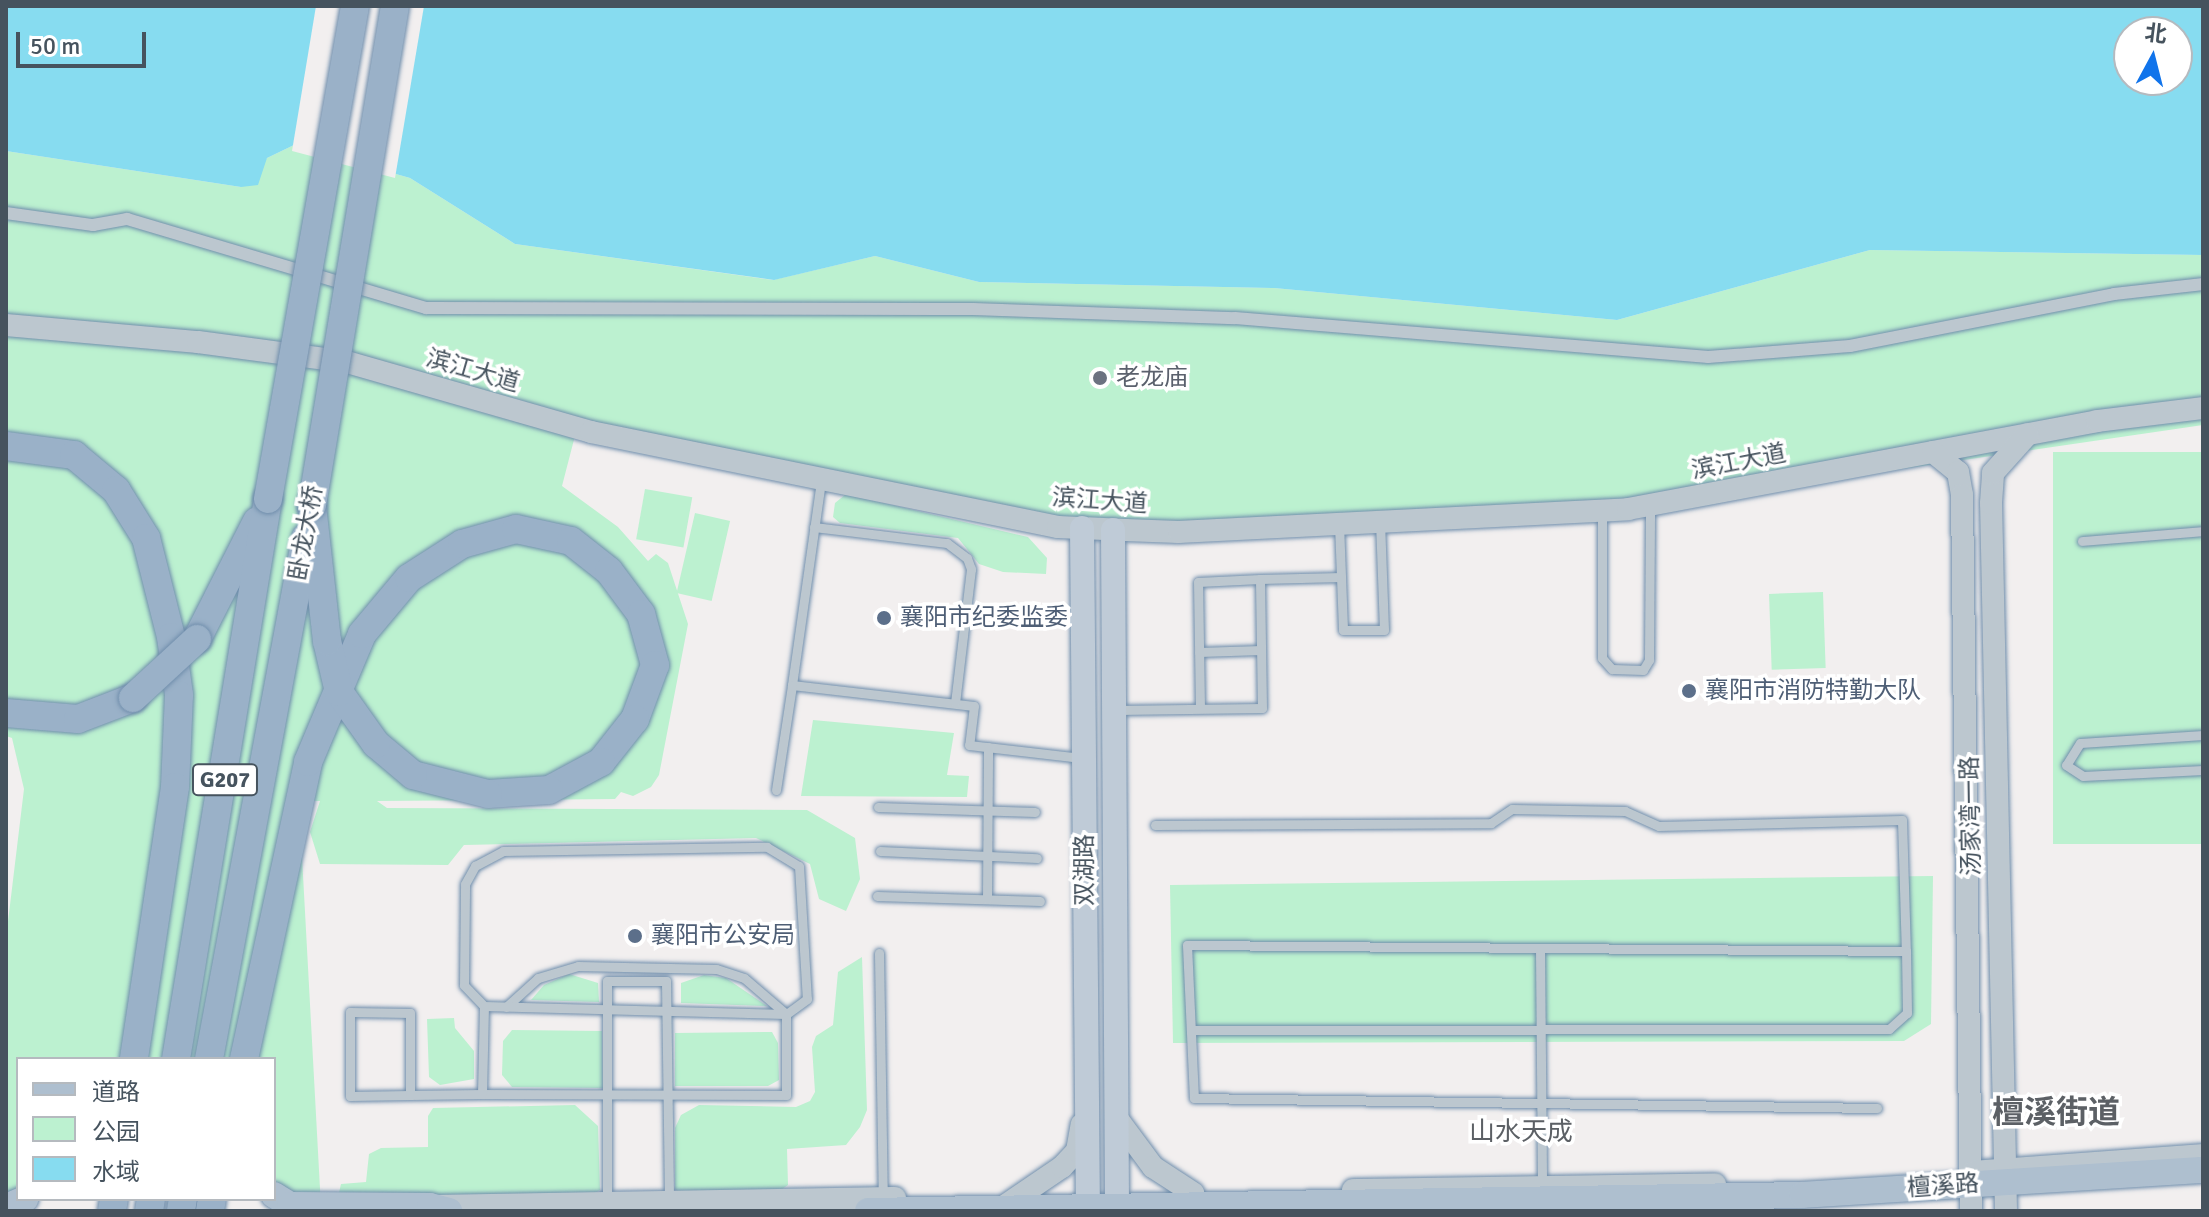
<!DOCTYPE html>
<html>
<head>
<meta charset="utf-8">
<style>
  body { margin:0 }
  #map { position:relative; width:2209px; height:1217px; overflow:hidden; background:#f2efef; font-family:Signika,"Noto Sans SC",sans-serif }
  div>[style] { position:absolute }
  [style*='--x'] { left:calc(var(--x)*1px); top:calc(var(--y)*1px); width:calc(var(--w)*1px); rotate:calc(var(--a)*1deg) }
  .green>* { inset:0; background:#bcf1d0; transform-origin:0 0 }
  .water>* { inset:0; background:#87dcf0 }
  .pier>* { inset:0; background:#f2efef }
  .roads { filter:drop-shadow(0 0 2px #708eac) drop-shadow(0 0 2px #708eac) }
  .service>* { height:9px; margin:-4.5px; padding:0 4.5px; transform-origin:4.5px; border-radius:4.5px; background:#bcc7cf }
  .pedestrian>* { height:12px; margin:-6px; padding:0 6px; transform-origin:6px; border-radius:6px; background:#bcc7cf }
  .tertiary>* { height:22px; margin:-11px; padding:0 11px; transform-origin:11px; border-radius:11px; background:#bcc7cf }
  .secondary>* { height:24px; margin:-12px; padding:0 12px; transform-origin:12px; border-radius:12px; background:#bfcbd7 }
  .primary>* { height:26px; margin:-13px; padding:0 13px; transform-origin:13px; border-radius:13px; background:#aebfcf }
  .trunk>* { height:28px; margin:-14px; padding:0 14px; transform-origin:14px; border-radius:14px; background:#9ab1c8 }
  .bridges { filter:drop-shadow(0 0 2px #708eac) drop-shadow(0 0 2px #708eac) }
  .trunk-bridge>* { height:28px; margin:-14px; padding:0 14px; transform-origin:14px; border-radius:14px; background:#9ab1c8 }
  .dots>* { width:22px; height:22px; translate:-50% -50%; box-sizing:border-box; border:4px solid #fff; border-radius:50% }
  span { translate:-50% -50%; white-space:nowrap; text-align:center; line-height:1.15; -webkit-text-stroke:7px #fff; paint-order:stroke }
  .shield-label span { padding:2px 6px; background:#fff; border:2px solid; border-radius:6px; -webkit-text-stroke-width:0 }
  .shield-label { font-size:22px; color:#46535e; font-weight:700 }
  .street-label { font-size:24px; color:#46535e }
  .worship-label { font-size:24px; color:#5b616d }
  .left { translate:0 -50%; text-align:left }
  .service-label { font-size:24px; color:#4e5e75 }
  .neighbourhood-label { font-size:26px; color:#5c6065 }
  .district-label { font-size:32px; color:#5c6065; font-weight:700 }
  .frame { position:absolute; inset:0; border:8px solid #46535e; pointer-events:none }
  .legend { position:absolute; left:16px; top:1057px; width:260px; height:144px; box-sizing:border-box; background:#fff; border:2px solid #b5babf; margin:0; padding:10px 14px; list-style:none; font-size:24px; color:#46535e }
  .legend li { display:flex; align-items:center; gap:16px; height:40px }
  .legend b { width:40px; border:2px solid #b5babf }
  .north { position:absolute; left:2113px; top:16px; width:80px; height:80px; box-sizing:border-box; background:#fff; border:2px solid #b5babf; border-radius:50%; rotate:7deg; font-size:22px; font-weight:700; line-height:32px; text-align:center; color:#46535e }
  .north::after { content:''; display:block; margin:auto; width:28px; height:36px; background:#1174eb; clip-path:polygon(50% 0,100% 100%,50% 72%,0 100%) }
  .scale { position:absolute; left:16px; top:32px; width:130px; height:36px; box-sizing:border-box; border:4px solid #46535e; border-top:0; padding-left:10px; font-size:24px; line-height:28px; white-space:nowrap; color:#46535e; -webkit-text-stroke:6px #fff; paint-order:stroke }
</style>
</head>
<body>
<div id="map">
  <div class="green">
    <i style="clip-path:polygon(294px 145px,410px 178px,515px 244px,773px 280px,875px 256px,979px 282px,1274px 288px,1617px 320px,1870px 250px,2203px 255px,2203px 425px,1628px 509px,1082px 528px,577px 428px,562px 486px,618px 527px,648px 561px,656px 554px,668px 563px,688px 624px,659px 775px,651px 787px,633px 796px,621px 792px,615px 799px,377px 801px,387px 808px,807px 810px,855px 838px,860px 879px,846px 911px,819px 899px,810px 864px,756px 838px,464px 845px,448px 865px,320px 864px,310px 832px,320px 801px,299px 801px,321px 1207px,274px 1195px,274px 1059px,18px 1059px,18px 1199px,6px 1205px,6px 938px,24px 789px,12px 738px,6px 736px,6px 151px,241px 187px,267px 158px)"></i>
    <i style="left:2203px;top:452px;width:392px;height:150px;rotate:90deg"></i>
    <i style="left:645px;top:489px;width:48px;height:51px;rotate:10deg"></i>
    <i style="clip-path:polygon(846px 494px,1028px 537px,1047px 558px,1046px 574px,1003px 572px,979px 564px,958px 538px,840px 523px,833px 517px,835px 503px)"></i>
    <i style="left:695px;top:513px;width:36px;height:82px;rotate:13deg"></i>
    <i style="left:1823px;top:592px;width:76px;height:54px;rotate:88deg"></i>
    <i style="clip-path:polygon(813px 720px,954px 733px,947px 775px,969px 776px,967px 797px,801px 796px)"></i>
    <i style="clip-path:polygon(1933px 876px,1931px 1024px,1904px 1041px,1173px 1043px,1170px 885px)"></i>
    <i style="clip-path:polygon(862px 957px,867px 1110px,860px 1127px,846px 1145px,787px 1149px,788px 1185px,778px 1192px,681px 1194px,675px 1189px,675px 1128px,681px 1115px,699px 1105px,796px 1107px,810px 1101px,815px 1092px,812px 1047px,816px 1036px,833px 1025px,838px 972px)"></i>
    <i style="clip-path:polygon(569px 974px,598px 983px,599px 1002px,531px 1000px,544px 985px)"></i>
    <i style="clip-path:polygon(704px 975px,726px 978px,767px 1006px,681px 1003px,681px 983px)"></i>
    <i style="clip-path:polygon(454px 1018px,455px 1028px,474px 1051px,474px 1079px,440px 1085px,429px 1077px,427px 1019px)"></i>
    <i style="clip-path:polygon(512px 1030px,602px 1031px,603px 1088px,512px 1087px,502px 1075px,503px 1041px)"></i>
    <i style="clip-path:polygon(772px 1032px,778px 1043px,779px 1080px,768px 1086px,675px 1086px,675px 1033px)"></i>
    <i style="clip-path:polygon(575px 1105px,598px 1126px,600px 1190px,590px 1196px,338px 1197px,341px 1184px,366px 1182px,369px 1154px,381px 1148px,428px 1147px,428px 1116px,433px 1108px)"></i>
  </div>
  <div class="water">
    <i style="clip-path:polygon(evenodd,6px 6px,2203px 6px,2203px 255px,1870px 250px,1617px 320px,1274px 288px,979px 282px,875px 256px,774px 280px,515px 244px,410px 178px,294px 145px,267px 158px,258px 185px,241px 187px,6px 151px,6px 6px,2129px 32px,2177px 32px,2177px 80px,2129px 80px,2129px 32px)"></i>
  </div>
  <div class="pier">
    <i style="clip-path:polygon(316px 6px,424px 6px,395px 178px,292px 151px)"></i>
  </div>
  <div class="roads">
    <div class="service">
      <i style="--x:821;--y:481;--w:206;--a:98.1"></i>
      <i style="--x:792;--y:685;--w:183;--a:6.6"></i>
      <i style="--x:974;--y:706;--w:39;--a:97"></i>
      <i style="--x:969;--y:745;--w:113;--a:6.6"></i>
      <i style="--x:1602;--y:511;--w:147;--a:90"></i>
      <i style="--x:1602;--y:658;--w:15;--a:48"></i>
      <i style="--x:1612;--y:669;--w:31;--a:2"></i>
      <i style="--x:1643;--y:670;--w:12;--a:-59"></i>
      <i style="--x:1649;--y:660;--w:155;--a:-89.6"></i>
      <i style="--x:1339;--y:524;--w:53;--a:87.8"></i>
      <i style="--x:814;--y:527;--w:134;--a:6.9"></i>
      <i style="--x:947;--y:543;--w:25;--a:37"></i>
      <i style="--x:967;--y:558;--w:12;--a:70"></i>
      <i style="--x:971;--y:569;--w:135;--a:96.8"></i>
      <i style="--x:2082;--y:541;--w:121;--a:-4.7"></i>
      <i style="--x:1199;--y:652;--w:62;--a:-1.8"></i>
      <i style="--x:1200;--y:708;--w:126;--a:-90.9"></i>
      <i style="--x:1198;--y:582;--w:62;--a:-2.8"></i>
      <i style="--x:1117;--y:710;--w:145;--a:-0.8"></i>
      <i style="--x:1262;--y:708;--w:129;--a:-90.9"></i>
      <i style="--x:1260;--y:579;--w:81;--a:-1.4"></i>
      <i style="--x:1341;--y:577;--w:53;--a:87.8"></i>
      <i style="--x:1343;--y:630;--w:41;--a:0"></i>
      <i style="--x:1384;--y:630;--w:107;--a:-92.1"></i>
      <i style="--x:2203;--y:735;--w:123;--a:176.3"></i>
      <i style="--x:2080;--y:743;--w:26;--a:122"></i>
      <i style="--x:2066;--y:765;--w:20;--a:33"></i>
      <i style="--x:2083;--y:776;--w:120;--a:-2.9"></i>
      <i style="--x:776;--y:790;--w:106;--a:-81.3"></i>
      <i style="--x:878;--y:807;--w:157;--a:1.8"></i>
      <i style="--x:1155;--y:825;--w:336;--a:-0.3"></i>
      <i style="--x:1491;--y:823;--w:25;--a:-34"></i>
      <i style="--x:1512;--y:809;--w:113;--a:1"></i>
      <i style="--x:1625;--y:811;--w:37;--a:24"></i>
      <i style="--x:1659;--y:826;--w:243;--a:-1.4"></i>
      <i style="--x:1902;--y:820;--w:131;--a:88.3"></i>
      <i style="--x:880;--y:851;--w:157;--a:2.6"></i>
      <i style="--x:877;--y:896;--w:163;--a:1.8"></i>
      <i style="--x:987;--y:899;--w:152;--a:-89.6"></i>
      <i style="--x:1540;--y:949;--w:239;--a:89.5"></i>
      <i style="--x:879;--y:953;--w:245;--a:89.1"></i>
      <i style="--x:484;--y:1006;--w:29;--a:-134"></i>
      <i style="--x:464;--y:985;--w:101;--a:-89.4"></i>
      <i style="--x:465;--y:884;--w:21;--a:-61"></i>
      <i style="--x:475;--y:866;--w:32;--a:-28"></i>
      <i style="--x:503;--y:851;--w:264;--a:-0.9"></i>
      <i style="--x:767;--y:847;--w:37;--a:31"></i>
      <i style="--x:799;--y:866;--w:133;--a:86.6"></i>
      <i style="--x:807;--y:999;--w:26;--a:144"></i>
      <i style="--x:786;--y:1014;--w:55;--a:-139.4"></i>
      <i style="--x:744;--y:978;--w:29;--a:-162"></i>
      <i style="--x:716;--y:969;--w:138;--a:-178.8"></i>
      <i style="--x:578;--y:966;--w:42;--a:163.3"></i>
      <i style="--x:538;--y:978;--w:43;--a:137.8"></i>
      <i style="--x:484;--y:1006;--w:302;--a:1.5"></i>
      <i style="--x:786;--y:1014;--w:81;--a:90"></i>
      <i style="--x:786;--y:1095;--w:304;--a:-179.8"></i>
      <i style="--x:482;--y:1094;--w:88;--a:-88.7"></i>
      <i style="--x:1191;--y:1030;--w:698;--a:-0.08"></i>
      <i style="--x:1889;--y:1029;--w:24;--a:-42"></i>
      <i style="--x:1907;--y:1013;--w:62;--a:-90.9"></i>
      <i style="--x:1906;--y:951;--w:719;--a:-179.52"></i>
      <i style="--x:1187;--y:945;--w:153;--a:87.4"></i>
      <i style="--x:1194;--y:1098;--w:683;--a:0.84"></i>
      <i style="--x:410;--y:1095;--w:82;--a:-90"></i>
      <i style="--x:410;--y:1013;--w:60;--a:-179"></i>
      <i style="--x:350;--y:1012;--w:84;--a:90"></i>
      <i style="--x:350;--y:1096;--w:60;--a:-1"></i>
      <i style="--x:410;--y:1095;--w:72;--a:-0.8"></i>
      <i style="--x:607;--y:1203;--w:222;--a:-90"></i>
      <i style="--x:607;--y:981;--w:59;--a:0"></i>
      <i style="--x:666;--y:981;--w:219;--a:89.2"></i>
    </div>
    <div class="pedestrian">
      <i style="--x:6;--y:213;--w:88;--a:7.9"></i>
      <i style="--x:93;--y:225;--w:35;--a:-10"></i>
      <i style="--x:127;--y:219;--w:312;--a:16.6"></i>
      <i style="--x:426;--y:308;--w:547;--a:0.1"></i>
      <i style="--x:973;--y:309;--w:262;--a:2"></i>
      <i style="--x:1235;--y:318;--w:475;--a:4.7"></i>
      <i style="--x:1708;--y:357;--w:142;--a:-4.4"></i>
      <i style="--x:1850;--y:346;--w:269;--a:-11.1"></i>
      <i style="--x:2114;--y:294;--w:90;--a:-6.4"></i>
    </div>
    <div class="tertiary">
      <i style="--x:6;--y:325;--w:193;--a:5.1"></i>
      <i style="--x:198;--y:342;--w:150;--a:7.6"></i>
      <i style="--x:347;--y:362;--w:254;--a:16"></i>
      <i style="--x:591;--y:432;--w:477;--a:11.5"></i>
      <i style="--x:1058;--y:527;--w:67;--a:2.6"></i>
      <i style="--x:1125;--y:530;--w:54;--a:2.1"></i>
      <i style="--x:1179;--y:532;--w:450;--a:-2.9"></i>
      <i style="--x:1628;--y:509;--w:477;--a:-10.6"></i>
      <i style="--x:2097;--y:421;--w:107;--a:-7"></i>
      <i style="--x:1933;--y:452;--w:32;--a:39"></i>
      <i style="--x:1958;--y:472;--w:23;--a:80"></i>
      <i style="--x:1962;--y:495;--w:716;--a:89.28"></i>
      <i style="--x:1116;--y:1117;--w:62;--a:53.5"></i>
      <i style="--x:1153;--y:1167;--w:48;--a:33"></i>
      <i style="--x:1973;--y:1172;--w:231;--a:-4.2"></i>
      <i style="--x:1353;--y:1190;--w:362;--a:-0.9"></i>
      <i style="--x:430;--y:1206;--w:465;--a:-1"></i>
      <i style="--x:1000;--y:1209;--w:75;--a:-34.1"></i>
      <i style="--x:1062;--y:1167;--w:22;--a:-47"></i>
      <i style="--x:1077;--y:1151;--w:27;--a:-80"></i>
      <i style="--x:2006;--y:1211;--w:708;--a:-91.21"></i>
      <i style="--x:1991;--y:503;--w:30;--a:-86"></i>
      <i style="--x:1993;--y:473;--w:52;--a:-48.1"></i>
    </div>
    <div class="secondary">
      <i style="--x:1082;--y:528;--w:683;--a:89.5"></i>
      <i style="--x:1113;--y:530;--w:681;--a:89.66"></i>
    </div>
    <div class="primary">
      <i style="--x:274;--y:1195;--w:19;--a:32"></i>
      <i style="--x:290;--y:1205;--w:140;--a:0.4"></i>
      <i style="--x:430;--y:1206;--w:20;--a:15"></i>
      <i style="--x:6;--y:1207;--w:21;--a:-23"></i>
      <i style="--x:868;--y:1211;--w:934;--a:-0.98"></i>
      <i style="--x:1802;--y:1195;--w:402;--a:-3.6"></i>
    </div>
    <div class="trunk">
      <i style="--x:6;--y:446;--w:69;--a:7.5"></i>
      <i style="--x:74;--y:455;--w:55;--a:39.8"></i>
      <i style="--x:116;--y:490;--w:57;--a:58"></i>
      <i style="--x:146;--y:538;--w:102;--a:75.8"></i>
      <i style="--x:171;--y:637;--w:59;--a:82.1"></i>
      <i style="--x:179;--y:695;--w:92;--a:92.5"></i>
      <i style="--x:175;--y:787;--w:275;--a:98.6"></i>
      <i style="--x:197;--y:639;--w:132;--a:-63"></i>
      <i style="--x:6;--y:713;--w:72;--a:4.8"></i>
      <i style="--x:78;--y:719;--w:59;--a:-20.9"></i>
      <i style="--x:176;--y:1059;--w:568;--a:-80.67"></i>
      <i style="--x:209;--y:1059;--w:531;--a:-79.47"></i>
      <i style="--x:244;--y:1059;--w:304;--a:-77.8"></i>
      <i style="--x:308;--y:762;--w:139;--a:-67.1"></i>
      <i style="--x:362;--y:634;--w:73;--a:-50"></i>
      <i style="--x:409;--y:578;--w:63;--a:-32.7"></i>
      <i style="--x:462;--y:544;--w:56;--a:-15.5"></i>
      <i style="--x:516;--y:529;--w:56;--a:12.3"></i>
      <i style="--x:571;--y:541;--w:48;--a:38.3"></i>
      <i style="--x:609;--y:571;--w:54;--a:53.3"></i>
      <i style="--x:641;--y:614;--w:53;--a:74.6"></i>
      <i style="--x:655;--y:665;--w:58;--a:110.3"></i>
      <i style="--x:635;--y:719;--w:55;--a:128.3"></i>
      <i style="--x:601;--y:762;--w:59;--a:151.7"></i>
      <i style="--x:549;--y:790;--w:61;--a:176.2"></i>
      <i style="--x:488;--y:794;--w:77;--a:-165.8"></i>
      <i style="--x:413;--y:775;--w:48;--a:-140"></i>
      <i style="--x:376;--y:744;--w:64;--a:-125.4"></i>
      <i style="--x:339;--y:692;--w:52;--a:-103.2"></i>
      <i style="--x:327;--y:641;--w:137;--a:-96.3"></i>
      <i style="--x:112;--y:1211;--w:12;--a:-81"></i>
      <i style="--x:149;--y:1211;--w:12;--a:-81"></i>
      <i style="--x:181;--y:1211;--w:12;--a:-81"></i>
      <i style="--x:210;--y:1211;--w:12;--a:-81"></i>
    </div>
  </div>
  <div class="bridges">
    <div class="trunk-bridge">
      <i style="--x:268;--y:499;--w:501;--a:-79.99"></i>
      <i style="--x:312;--y:505;--w:506;--a:-80.56"></i>
      <i style="--x:133;--y:698;--w:87;--a:-42.7"></i>
    </div>
  </div>
  <div class="dots">
    <i style="left:1100px;top:378px;background:#6b7280"></i>
    <i style="left:884px;top:618px;background:#5c6f8a"></i>
    <i style="left:1689px;top:691px;background:#5c6f8a"></i>
    <i style="left:635px;top:936px;background:#5c6f8a"></i>
  </div>
  <div class="shield-label">
    <span style="left:225px;top:780px">G207</span>
  </div>
  <div class="street-label">
    <span style="left:473px;top:371px;rotate:16deg">滨江大道</span>
    <span style="left:1739px;top:462px;rotate:-11deg">滨江大道</span>
    <span style="left:1100px;top:501px;rotate:4deg">滨江大道</span>
    <span style="left:306px;top:533px;rotate:-80deg">卧龙大桥</span>
    <span style="left:1971px;top:816px;rotate:-91deg">汤家湾一路</span>
    <span style="left:1085px;top:870px;rotate:-90deg">双湖路</span>
    <span style="left:1943px;top:1186px;rotate:-4deg">檀溪路</span>
  </div>
  <div class="worship-label">
    <span class="left" style="left:1116px;top:378px">老龙庙</span>
  </div>
  <div class="service-label">
    <span class="left" style="left:900px;top:618px">襄阳市纪委监委</span>
    <span class="left" style="left:1705px;top:691px">襄阳市消防特勤大队</span>
    <span class="left" style="left:651px;top:936px">襄阳市公安局</span>
  </div>
  <div class="neighbourhood-label">
    <span style="left:1521px;top:1133px">山水天成</span>
  </div>
  <div class="district-label">
    <span style="left:2056px;top:1113px">檀溪街道</span>
  </div>
  <div class="frame"></div>
  <ul class="legend">
  <li><b style="height:10px;background:#aebfcf"></b>道路</li>
  <li><b style="height:22px;background:#bcf1d0"></b>公园</li>
  <li><b style="height:22px;background:#87dcf0"></b>水域</li>
  </ul>
  <div class="north">北</div>
  <div class="scale">50 m</div>
</div>
</body>
</html>
